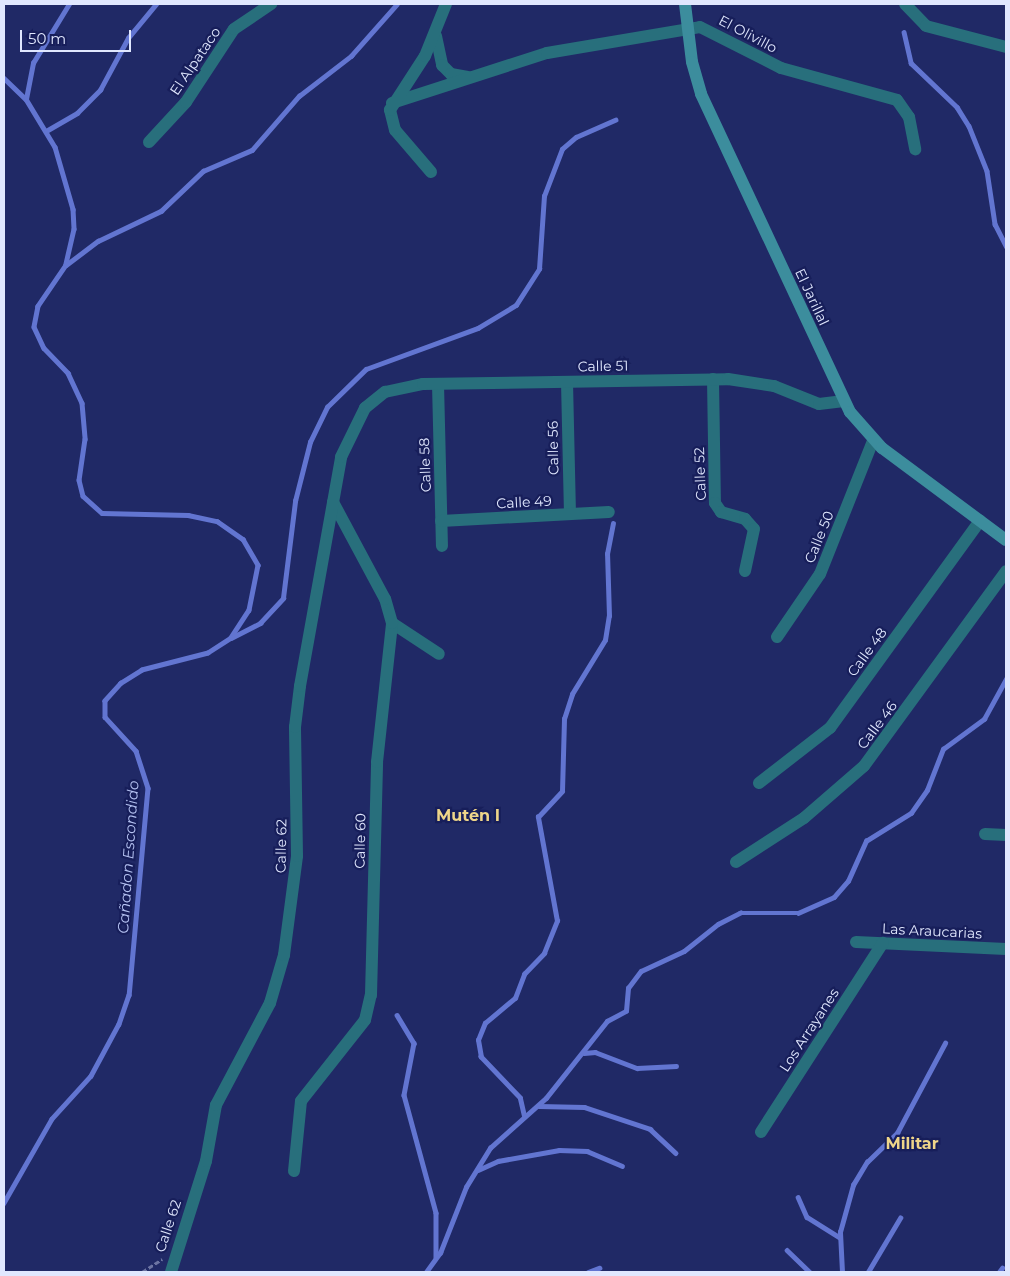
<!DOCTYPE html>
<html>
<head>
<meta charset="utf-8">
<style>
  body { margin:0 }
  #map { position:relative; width:1010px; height:1276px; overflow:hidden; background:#202966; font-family:Montserrat,sans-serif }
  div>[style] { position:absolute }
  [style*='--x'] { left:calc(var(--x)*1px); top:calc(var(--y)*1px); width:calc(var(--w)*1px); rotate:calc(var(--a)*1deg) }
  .stream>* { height:4.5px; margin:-2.25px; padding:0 2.25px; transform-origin:2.25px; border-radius:2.25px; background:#6275d1 }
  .path>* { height:2.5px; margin-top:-1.25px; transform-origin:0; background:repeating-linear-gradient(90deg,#6c74a2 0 5px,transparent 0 7.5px) }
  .street>* { height:12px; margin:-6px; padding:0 6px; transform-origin:6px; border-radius:6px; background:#286f7c }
  .secondary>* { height:12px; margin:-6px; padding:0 6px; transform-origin:6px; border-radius:6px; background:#3c8d9d }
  span { translate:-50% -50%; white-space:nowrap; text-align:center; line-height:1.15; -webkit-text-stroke:4.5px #171e5a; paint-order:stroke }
  .street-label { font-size:14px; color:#e0e7fe }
  .water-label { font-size:15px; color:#b4c1f1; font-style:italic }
  .quarter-label { font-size:16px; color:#eed589; font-weight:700 }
  .frame { position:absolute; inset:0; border:5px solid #e0e7fe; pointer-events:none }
  .scale { position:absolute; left:20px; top:30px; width:111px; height:22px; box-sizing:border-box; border:2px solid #e0e7fe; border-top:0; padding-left:6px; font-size:15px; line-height:18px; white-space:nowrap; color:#e0e7fe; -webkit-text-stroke:4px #171e5a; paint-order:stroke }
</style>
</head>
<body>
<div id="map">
  <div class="stream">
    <i style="--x:904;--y:32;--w:32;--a:77"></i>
    <i style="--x:911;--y:63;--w:64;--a:43.7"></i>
    <i style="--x:957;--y:107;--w:22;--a:58"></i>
    <i style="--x:969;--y:126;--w:48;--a:68.2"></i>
    <i style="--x:987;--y:171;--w:54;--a:81.4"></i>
    <i style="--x:995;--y:224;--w:25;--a:63"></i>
    <i style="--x:4;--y:78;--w:30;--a:44"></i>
    <i style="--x:26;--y:99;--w:56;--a:58.9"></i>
    <i style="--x:55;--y:147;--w:65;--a:73.8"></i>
    <i style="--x:73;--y:209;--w:20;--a:87"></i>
    <i style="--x:74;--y:229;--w:37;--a:103"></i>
    <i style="--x:66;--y:265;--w:50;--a:124.3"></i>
    <i style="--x:38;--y:306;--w:21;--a:101"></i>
    <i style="--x:34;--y:327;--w:23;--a:65"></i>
    <i style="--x:44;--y:348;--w:35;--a:46"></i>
    <i style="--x:68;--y:373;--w:33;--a:65"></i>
    <i style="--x:82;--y:403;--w:36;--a:85"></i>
    <i style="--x:85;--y:439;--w:41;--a:98.3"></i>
    <i style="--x:79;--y:480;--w:16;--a:76"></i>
    <i style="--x:83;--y:496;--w:25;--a:42"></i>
    <i style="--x:102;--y:513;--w:86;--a:1.3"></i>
    <i style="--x:188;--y:515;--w:30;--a:12"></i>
    <i style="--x:217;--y:521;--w:32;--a:35"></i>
    <i style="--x:243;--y:539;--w:30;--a:60"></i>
    <i style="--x:258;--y:565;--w:46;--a:101.3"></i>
    <i style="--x:249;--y:610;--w:33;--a:123"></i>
    <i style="--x:231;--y:638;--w:27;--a:147"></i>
    <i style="--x:208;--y:653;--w:68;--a:165.6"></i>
    <i style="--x:142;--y:670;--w:25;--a:148"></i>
    <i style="--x:121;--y:683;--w:24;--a:132"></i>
    <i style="--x:105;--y:701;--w:16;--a:90"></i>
    <i style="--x:105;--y:717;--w:46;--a:47.6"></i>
    <i style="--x:136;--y:751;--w:39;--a:72"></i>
    <i style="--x:148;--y:788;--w:208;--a:95.2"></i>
    <i style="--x:129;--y:995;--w:31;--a:109"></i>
    <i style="--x:119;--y:1024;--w:59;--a:118.3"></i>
    <i style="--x:91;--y:1076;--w:58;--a:132.2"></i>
    <i style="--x:52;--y:1119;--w:97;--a:119.7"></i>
    <i style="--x:26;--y:99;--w:37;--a:-79"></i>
    <i style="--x:33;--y:63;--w:69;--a:-58.6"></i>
    <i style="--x:46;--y:131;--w:36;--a:-30"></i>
    <i style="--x:77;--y:113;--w:33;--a:-45"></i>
    <i style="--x:100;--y:90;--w:59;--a:-61.7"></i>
    <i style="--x:128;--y:38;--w:44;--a:-50.5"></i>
    <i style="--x:66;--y:265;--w:40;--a:-37"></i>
    <i style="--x:98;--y:241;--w:70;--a:-25.5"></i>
    <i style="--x:161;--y:211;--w:58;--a:-43.6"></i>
    <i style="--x:203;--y:171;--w:53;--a:-23.2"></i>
    <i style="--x:252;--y:150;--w:72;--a:-49"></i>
    <i style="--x:299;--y:96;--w:66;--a:-37.6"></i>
    <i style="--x:351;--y:56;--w:69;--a:-48.5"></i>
    <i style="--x:231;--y:638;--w:33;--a:-27"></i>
    <i style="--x:260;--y:623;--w:34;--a:-47"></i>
    <i style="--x:283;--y:598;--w:98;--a:-82.9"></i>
    <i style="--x:295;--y:501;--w:61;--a:-75.7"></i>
    <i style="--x:310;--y:442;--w:39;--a:-64"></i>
    <i style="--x:327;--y:407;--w:54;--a:-44.3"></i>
    <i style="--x:366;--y:369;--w:119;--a:-20.1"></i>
    <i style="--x:478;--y:328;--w:44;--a:-31.2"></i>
    <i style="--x:516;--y:305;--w:43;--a:-57.4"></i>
    <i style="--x:539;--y:269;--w:73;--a:-86.1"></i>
    <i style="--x:544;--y:196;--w:50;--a:-69"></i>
    <i style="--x:562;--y:149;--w:18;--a:-41"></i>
    <i style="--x:576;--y:137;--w:43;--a:-23.6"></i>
    <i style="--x:397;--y:1015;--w:33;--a:59"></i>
    <i style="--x:414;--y:1043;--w:53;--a:100.9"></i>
    <i style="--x:404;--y:1095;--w:122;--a:74.8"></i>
    <i style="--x:436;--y:1213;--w:44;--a:90"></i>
    <i style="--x:584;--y:1053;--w:11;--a:-5"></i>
    <i style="--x:595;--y:1052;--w:45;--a:20.9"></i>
    <i style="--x:637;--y:1068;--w:39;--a:-3"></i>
    <i style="--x:539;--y:1106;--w:45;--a:1.3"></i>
    <i style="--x:584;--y:1107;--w:70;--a:18.4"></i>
    <i style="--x:650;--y:1129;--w:35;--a:43"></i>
    <i style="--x:524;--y:1116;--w:18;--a:-103"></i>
    <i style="--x:520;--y:1098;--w:57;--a:-133.6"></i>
    <i style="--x:481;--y:1057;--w:17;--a:-100"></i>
    <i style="--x:478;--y:1040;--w:18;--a:-68"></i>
    <i style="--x:485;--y:1023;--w:39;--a:-40"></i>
    <i style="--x:515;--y:998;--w:26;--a:-69"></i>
    <i style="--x:524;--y:974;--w:29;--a:-46"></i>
    <i style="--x:544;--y:953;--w:35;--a:-68"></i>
    <i style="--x:557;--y:921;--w:106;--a:-100.4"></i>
    <i style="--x:538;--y:817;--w:35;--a:-47"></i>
    <i style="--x:562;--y:791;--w:72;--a:-88.4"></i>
    <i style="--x:564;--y:719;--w:26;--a:-72"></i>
    <i style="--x:572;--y:694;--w:63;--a:-58.6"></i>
    <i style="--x:605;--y:640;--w:24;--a:-81"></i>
    <i style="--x:609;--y:616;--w:62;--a:-91.8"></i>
    <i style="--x:607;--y:554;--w:31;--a:-79"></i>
    <i style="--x:478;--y:1170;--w:22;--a:-24"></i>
    <i style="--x:498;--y:1161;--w:62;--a:-10.2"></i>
    <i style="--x:559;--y:1150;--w:28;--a:2"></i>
    <i style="--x:587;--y:1151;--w:38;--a:23"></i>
    <i style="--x:798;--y:1197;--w:22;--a:66"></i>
    <i style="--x:807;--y:1217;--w:39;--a:32"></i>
    <i style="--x:787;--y:1250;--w:32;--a:44"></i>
    <i style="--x:426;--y:1272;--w:24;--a:-54"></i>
    <i style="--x:440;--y:1253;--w:71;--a:-68.5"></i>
    <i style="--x:466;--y:1187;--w:46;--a:-58.4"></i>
    <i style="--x:490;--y:1148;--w:75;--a:-41.8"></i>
    <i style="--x:546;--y:1098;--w:98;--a:-51.6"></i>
    <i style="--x:607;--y:1021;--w:21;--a:-28"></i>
    <i style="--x:626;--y:1011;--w:23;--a:-85"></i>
    <i style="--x:628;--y:988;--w:21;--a:-53"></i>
    <i style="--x:641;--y:971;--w:47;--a:-24.9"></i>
    <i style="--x:684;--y:951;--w:43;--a:-38.5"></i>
    <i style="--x:718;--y:924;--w:25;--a:-27"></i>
    <i style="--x:740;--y:913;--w:58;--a:0"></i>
    <i style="--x:798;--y:913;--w:39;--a:-24"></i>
    <i style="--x:834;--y:897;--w:21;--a:-49"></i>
    <i style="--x:848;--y:881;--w:44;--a:-65.8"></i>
    <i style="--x:866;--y:841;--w:53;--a:-31.9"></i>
    <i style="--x:911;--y:813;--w:28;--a:-55"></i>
    <i style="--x:927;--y:790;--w:44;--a:-68.7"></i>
    <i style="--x:943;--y:749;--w:51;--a:-36.2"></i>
    <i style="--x:984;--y:719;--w:46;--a:-61.2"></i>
    <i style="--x:588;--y:1272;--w:12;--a:-20"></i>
    <i style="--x:842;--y:1272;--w:40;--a:-92.9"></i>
    <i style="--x:840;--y:1232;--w:49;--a:-74.5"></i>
    <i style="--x:853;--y:1185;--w:27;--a:-59"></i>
    <i style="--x:867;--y:1162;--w:42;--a:-44"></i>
    <i style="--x:897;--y:1133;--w:102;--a:-61.9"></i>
    <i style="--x:868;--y:1272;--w:63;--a:-59.3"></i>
    <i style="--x:999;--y:1272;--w:5;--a:-53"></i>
  </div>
  <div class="path">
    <i style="--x:142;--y:1272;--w:24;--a:-33"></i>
  </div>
  <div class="street">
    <i style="--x:905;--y:4;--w:30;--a:46"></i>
    <i style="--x:926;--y:26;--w:83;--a:14.7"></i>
    <i style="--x:436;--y:36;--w:30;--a:78"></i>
    <i style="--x:442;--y:65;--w:13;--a:45"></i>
    <i style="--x:451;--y:74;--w:17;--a:10"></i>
    <i style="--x:392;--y:103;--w:163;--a:-17.9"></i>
    <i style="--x:547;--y:53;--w:155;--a:-9.6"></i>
    <i style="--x:700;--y:27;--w:91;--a:26.8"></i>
    <i style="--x:781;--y:68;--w:120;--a:15.4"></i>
    <i style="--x:897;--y:100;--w:21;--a:55"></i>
    <i style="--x:909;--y:117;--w:33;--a:79"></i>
    <i style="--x:149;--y:142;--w:54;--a:-47.2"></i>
    <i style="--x:186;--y:102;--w:87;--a:-56.7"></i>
    <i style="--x:234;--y:29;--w:45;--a:-34"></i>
    <i style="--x:431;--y:172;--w:55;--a:-130.6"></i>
    <i style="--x:395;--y:130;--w:21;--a:-104"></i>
    <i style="--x:390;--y:110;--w:64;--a:-57.1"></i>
    <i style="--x:425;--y:56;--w:56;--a:-68"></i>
    <i style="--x:713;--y:379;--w:124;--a:89.1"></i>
    <i style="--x:715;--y:503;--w:11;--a:56"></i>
    <i style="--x:721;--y:512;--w:25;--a:16"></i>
    <i style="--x:745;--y:519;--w:13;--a:48"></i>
    <i style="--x:754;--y:529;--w:43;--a:102.1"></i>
    <i style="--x:567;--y:382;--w:132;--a:88.7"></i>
    <i style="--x:438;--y:384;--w:162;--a:88.6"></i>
    <i style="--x:441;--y:521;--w:168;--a:-3.1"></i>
    <i style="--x:392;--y:623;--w:56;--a:33.4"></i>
    <i style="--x:777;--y:637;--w:76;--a:-55.7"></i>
    <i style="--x:820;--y:574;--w:143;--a:-68.3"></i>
    <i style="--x:759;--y:783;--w:90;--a:-37.8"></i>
    <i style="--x:830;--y:728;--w:256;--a:-54.1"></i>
    <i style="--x:985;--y:834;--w:21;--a:3"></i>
    <i style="--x:736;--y:862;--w:81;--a:-32.9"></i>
    <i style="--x:804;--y:818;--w:79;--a:-40.9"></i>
    <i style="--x:864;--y:766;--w:241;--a:-53.9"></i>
    <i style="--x:856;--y:942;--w:150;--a:2.7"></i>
    <i style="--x:761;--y:1132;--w:225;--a:-57.2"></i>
    <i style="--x:294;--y:1171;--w:70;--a:-84.3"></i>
    <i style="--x:301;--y:1101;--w:103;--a:-51.7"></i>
    <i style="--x:365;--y:1020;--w:26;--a:-77"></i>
    <i style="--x:371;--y:995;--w:233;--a:-88.5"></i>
    <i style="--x:377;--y:762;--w:140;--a:-83.8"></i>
    <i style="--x:392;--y:623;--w:25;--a:-106"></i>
    <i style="--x:385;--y:599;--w:110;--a:-118.2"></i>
    <i style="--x:171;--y:1272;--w:116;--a:-72.5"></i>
    <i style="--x:206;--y:1161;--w:57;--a:-79.9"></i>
    <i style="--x:216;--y:1105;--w:115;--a:-62.1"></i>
    <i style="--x:270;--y:1003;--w:50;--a:-73.7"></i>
    <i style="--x:284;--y:955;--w:100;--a:-82.5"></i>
    <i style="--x:297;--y:856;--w:129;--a:-90.9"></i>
    <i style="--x:295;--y:727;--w:41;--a:-83"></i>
    <i style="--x:300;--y:686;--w:233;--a:-79.8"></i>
    <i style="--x:341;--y:457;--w:55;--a:-63.9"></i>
    <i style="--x:365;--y:408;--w:26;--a:-39"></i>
    <i style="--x:385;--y:392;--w:39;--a:-12"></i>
    <i style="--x:423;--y:384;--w:305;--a:-0.9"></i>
    <i style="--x:728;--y:379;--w:47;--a:8.7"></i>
    <i style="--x:774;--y:386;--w:48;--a:21.8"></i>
    <i style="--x:819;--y:404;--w:25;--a:-7"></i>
  </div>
  <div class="secondary">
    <i style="--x:685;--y:4;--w:58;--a:83.1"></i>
    <i style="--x:692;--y:62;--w:33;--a:74"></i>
    <i style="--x:701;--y:94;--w:351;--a:64.9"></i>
    <i style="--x:850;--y:412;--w:48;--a:48.4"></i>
    <i style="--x:882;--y:448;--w:154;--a:36.6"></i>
  </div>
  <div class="street-label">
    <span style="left:748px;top:34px;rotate:28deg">El Olivillo</span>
    <span style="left:195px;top:61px;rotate:-56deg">El Alpataco</span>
    <span style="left:812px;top:297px;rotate:65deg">El Jarillal</span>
    <span style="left:603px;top:366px;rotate:-1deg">Calle 51</span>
    <span style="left:553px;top:448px;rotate:-91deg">Calle 56</span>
    <span style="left:425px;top:465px;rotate:-92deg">Calle 58</span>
    <span style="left:700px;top:474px;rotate:-92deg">Calle 52</span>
    <span style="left:524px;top:502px;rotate:-3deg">Calle 49</span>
    <span style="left:819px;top:537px;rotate:-68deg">Calle 50</span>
    <span style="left:867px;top:652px;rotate:-54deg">Calle 48</span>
    <span style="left:877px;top:725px;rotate:-53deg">Calle 46</span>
    <span style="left:360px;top:841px;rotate:-89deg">Calle 60</span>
    <span style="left:281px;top:846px;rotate:-89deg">Calle 62</span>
    <span style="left:932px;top:931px;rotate:3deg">Las Araucarias</span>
    <span style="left:809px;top:1030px;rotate:-57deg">Los Arrayanes</span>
    <span style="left:168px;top:1226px;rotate:-72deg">Calle 62</span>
  </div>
  <div class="water-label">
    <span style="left:128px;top:857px;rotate:-86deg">Cañadon Escondido</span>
  </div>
  <div class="quarter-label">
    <span style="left:468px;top:816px">Mutén I</span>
    <span style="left:912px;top:1144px">Militar</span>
  </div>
  <div class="frame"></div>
  <div class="scale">50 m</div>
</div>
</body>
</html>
